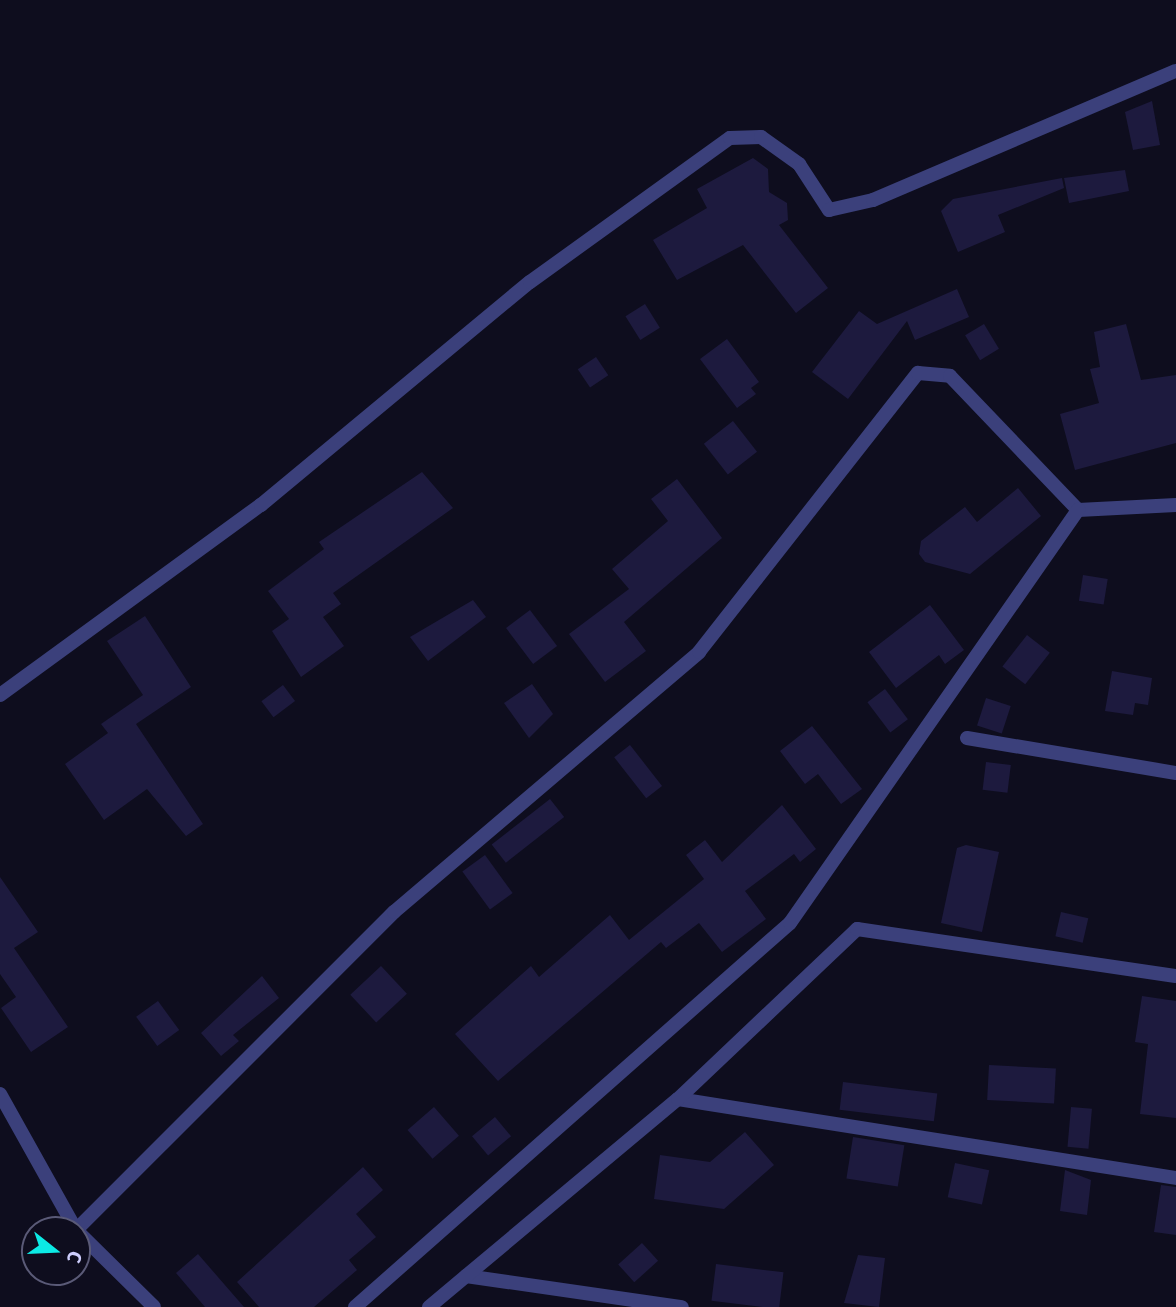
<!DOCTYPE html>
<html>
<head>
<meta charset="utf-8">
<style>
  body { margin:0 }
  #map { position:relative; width:1176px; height:1307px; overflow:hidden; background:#0e0d1e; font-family:"Fira Sans",sans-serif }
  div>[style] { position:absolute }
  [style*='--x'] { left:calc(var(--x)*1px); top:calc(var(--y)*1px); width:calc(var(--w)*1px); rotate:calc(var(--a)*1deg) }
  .building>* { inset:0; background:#1d1a3e; transform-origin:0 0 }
  .lane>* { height:14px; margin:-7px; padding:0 7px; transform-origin:7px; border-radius:7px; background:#3b407b }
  span { translate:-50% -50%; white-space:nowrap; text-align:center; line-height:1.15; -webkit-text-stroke:6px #0e0d1e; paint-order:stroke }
  .north { position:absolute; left:21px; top:1216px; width:70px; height:70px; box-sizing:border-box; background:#0e0d1e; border:2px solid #5a5a77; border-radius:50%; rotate:108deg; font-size:19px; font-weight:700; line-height:28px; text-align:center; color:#cdcdfc }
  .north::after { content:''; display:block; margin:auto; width:24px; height:32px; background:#0ceae5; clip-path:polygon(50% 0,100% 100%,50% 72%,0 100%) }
</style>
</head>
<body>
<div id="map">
  <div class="building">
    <i style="clip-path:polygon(1152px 101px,1160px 145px,1133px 150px,1125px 112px)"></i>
    <i style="clip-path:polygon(753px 158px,768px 169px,769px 192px,787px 203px,788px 220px,779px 225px,828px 288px,796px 313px,743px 245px,677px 280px,653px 240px,707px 208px,697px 189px)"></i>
    <i style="clip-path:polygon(1125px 170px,1129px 191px,1069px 203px,1064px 178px)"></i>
    <i style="clip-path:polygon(1062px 178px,1064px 188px,998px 215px,1005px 232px,958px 252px,941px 211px,953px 199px)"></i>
    <i style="clip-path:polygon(957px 289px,969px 317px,915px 340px,907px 321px,848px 399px,812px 372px,859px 311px,877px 324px)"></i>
    <i style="left:645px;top:304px;width:28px;height:23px;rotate:58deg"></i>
    <i style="left:984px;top:324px;width:29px;height:22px;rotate:59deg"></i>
    <i style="clip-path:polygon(1126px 324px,1141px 380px,1176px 375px,1176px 443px,1075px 470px,1060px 414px,1099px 403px,1090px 369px,1100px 367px,1094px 332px)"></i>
    <i style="clip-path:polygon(727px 339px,759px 382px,751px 388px,756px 394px,737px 408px,700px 359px)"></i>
    <i style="left:596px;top:357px;width:22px;height:22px;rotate:56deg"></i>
    <i style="left:733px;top:421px;width:39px;height:37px;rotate:52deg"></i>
    <i style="clip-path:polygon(422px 472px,453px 508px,333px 593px,341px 604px,323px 617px,344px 646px,301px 677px,272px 631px,289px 619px,268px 591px,324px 549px,319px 542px)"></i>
    <i style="clip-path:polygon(677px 479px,722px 538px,624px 622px,646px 651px,605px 682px,569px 634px,629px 589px,612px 569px,668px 521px,651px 499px)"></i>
    <i style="clip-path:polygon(1018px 488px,1041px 516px,970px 574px,925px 562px,919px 554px,921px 541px,965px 507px,977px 522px)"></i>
    <i style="left:1083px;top:575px;width:25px;height:26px;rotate:9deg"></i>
    <i style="clip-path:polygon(473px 600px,486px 617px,428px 661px,410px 637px)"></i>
    <i style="clip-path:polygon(930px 605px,964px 650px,945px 664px,939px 655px,896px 688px,869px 652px)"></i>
    <i style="left:530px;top:610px;width:45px;height:30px;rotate:53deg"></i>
    <i style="clip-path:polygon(145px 616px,191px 687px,136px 724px,203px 824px,186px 836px,147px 789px,104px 820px,65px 764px,108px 733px,101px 724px,143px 695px,107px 641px)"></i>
    <i style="left:1027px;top:635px;width:29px;height:40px;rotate:38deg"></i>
    <i style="clip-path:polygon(1112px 671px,1152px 678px,1148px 705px,1135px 703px,1133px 715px,1105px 711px)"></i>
    <i style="clip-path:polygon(532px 684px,553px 714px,529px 738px,504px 703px)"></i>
    <i style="left:283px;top:685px;width:20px;height:27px;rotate:53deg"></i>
    <i style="left:885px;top:689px;width:38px;height:22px;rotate:53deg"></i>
    <i style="left:986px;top:698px;width:26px;height:29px;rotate:18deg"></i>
    <i style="clip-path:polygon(812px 726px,862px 789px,841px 804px,818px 774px,805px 784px,780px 751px)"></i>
    <i style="left:630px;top:745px;width:52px;height:20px;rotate:52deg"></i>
    <i style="left:986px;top:762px;width:25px;height:28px;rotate:7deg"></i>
    <i style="left:550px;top:799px;width:23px;height:74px;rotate:52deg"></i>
    <i style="clip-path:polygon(782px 805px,816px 849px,800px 862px,794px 854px,745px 891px,766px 919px,722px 952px,699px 923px,666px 948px,661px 942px,498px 1081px,455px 1034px,531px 966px,539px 977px,610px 915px,629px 940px,704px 879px,686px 855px,705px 840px,722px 862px)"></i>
    <i style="clip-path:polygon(966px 845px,999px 852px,982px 932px,941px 923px,957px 848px)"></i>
    <i style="left:485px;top:855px;width:47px;height:28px;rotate:54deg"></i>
    <i style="clip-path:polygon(0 877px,38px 932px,14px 948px,68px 1027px,31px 1052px,1px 1008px,16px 997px,0 974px)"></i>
    <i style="left:1061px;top:912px;width:28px;height:25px;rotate:13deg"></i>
    <i style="left:381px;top:966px;width:38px;height:42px;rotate:47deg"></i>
    <i style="clip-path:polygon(262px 976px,279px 998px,233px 1035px,239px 1041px,221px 1056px,201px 1033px)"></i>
    <i style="clip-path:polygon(1142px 996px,1176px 1001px,1176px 1118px,1140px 1114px,1148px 1044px,1135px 1042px)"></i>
    <i style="left:158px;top:1001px;width:36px;height:27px;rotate:54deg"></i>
    <i style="left:989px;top:1065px;width:67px;height:35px;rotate:3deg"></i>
    <i style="left:843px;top:1082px;width:95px;height:28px;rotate:7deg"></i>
    <i style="left:434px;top:1107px;width:38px;height:35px;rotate:49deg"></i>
    <i style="left:1071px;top:1107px;width:21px;height:40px;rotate:5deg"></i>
    <i style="left:495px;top:1117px;width:25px;height:30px;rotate:50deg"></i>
    <i style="clip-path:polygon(745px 1132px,774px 1165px,724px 1209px,654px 1199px,660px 1155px,710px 1162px)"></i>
    <i style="left:853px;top:1137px;width:52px;height:42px;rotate:9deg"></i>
    <i style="left:955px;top:1163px;width:35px;height:35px;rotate:12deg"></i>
    <i style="clip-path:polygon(363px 1167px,383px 1190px,356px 1214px,376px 1237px,349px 1260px,357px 1270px,314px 1307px,259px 1307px,237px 1282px)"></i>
    <i style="clip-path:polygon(1065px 1170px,1091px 1180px,1087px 1215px,1060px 1211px)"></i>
    <i style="clip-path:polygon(1161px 1185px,1176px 1187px,1176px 1235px,1154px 1232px)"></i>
    <i style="left:642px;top:1243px;width:24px;height:32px;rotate:48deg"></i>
    <i style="clip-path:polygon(198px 1254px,244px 1307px,205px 1307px,176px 1273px)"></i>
    <i style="clip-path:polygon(858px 1255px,885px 1258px,879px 1307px,844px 1303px)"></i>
    <i style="left:716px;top:1264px;width:68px;height:37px;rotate:7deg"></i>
  </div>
  <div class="lane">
    <i style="--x:0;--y:695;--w:323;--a:-36.1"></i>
    <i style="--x:261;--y:505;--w:349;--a:-39.7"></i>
    <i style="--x:530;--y:282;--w:246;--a:-35.8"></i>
    <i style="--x:730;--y:138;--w:31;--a:-2"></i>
    <i style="--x:761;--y:137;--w:47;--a:35.4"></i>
    <i style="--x:799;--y:164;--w:55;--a:56.9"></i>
    <i style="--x:829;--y:210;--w:45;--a:-12.8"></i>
    <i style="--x:873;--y:200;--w:329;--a:-23.1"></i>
    <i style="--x:967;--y:738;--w:212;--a:9.5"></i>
    <i style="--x:0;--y:1094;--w:156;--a:60.8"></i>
    <i style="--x:678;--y:1099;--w:504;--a:9.01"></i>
    <i style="--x:76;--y:1230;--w:450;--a:-45"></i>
    <i style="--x:394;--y:912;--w:401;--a:-40.4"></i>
    <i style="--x:699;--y:652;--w:355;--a:-51.9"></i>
    <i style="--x:918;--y:373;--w:32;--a:5"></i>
    <i style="--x:950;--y:376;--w:185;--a:46.3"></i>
    <i style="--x:1078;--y:510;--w:98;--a:-2.9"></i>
    <i style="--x:77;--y:1231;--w:108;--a:44.6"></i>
    <i style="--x:466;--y:1276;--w:218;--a:8.2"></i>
    <i style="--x:355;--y:1307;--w:580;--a:-41.44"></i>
    <i style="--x:790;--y:923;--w:504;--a:-55.11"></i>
    <i style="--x:429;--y:1307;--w:324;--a:-39.9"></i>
    <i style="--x:678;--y:1099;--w:247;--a:-43.5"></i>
    <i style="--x:857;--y:929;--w:322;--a:8.4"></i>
  </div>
  <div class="north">С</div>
</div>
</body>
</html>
